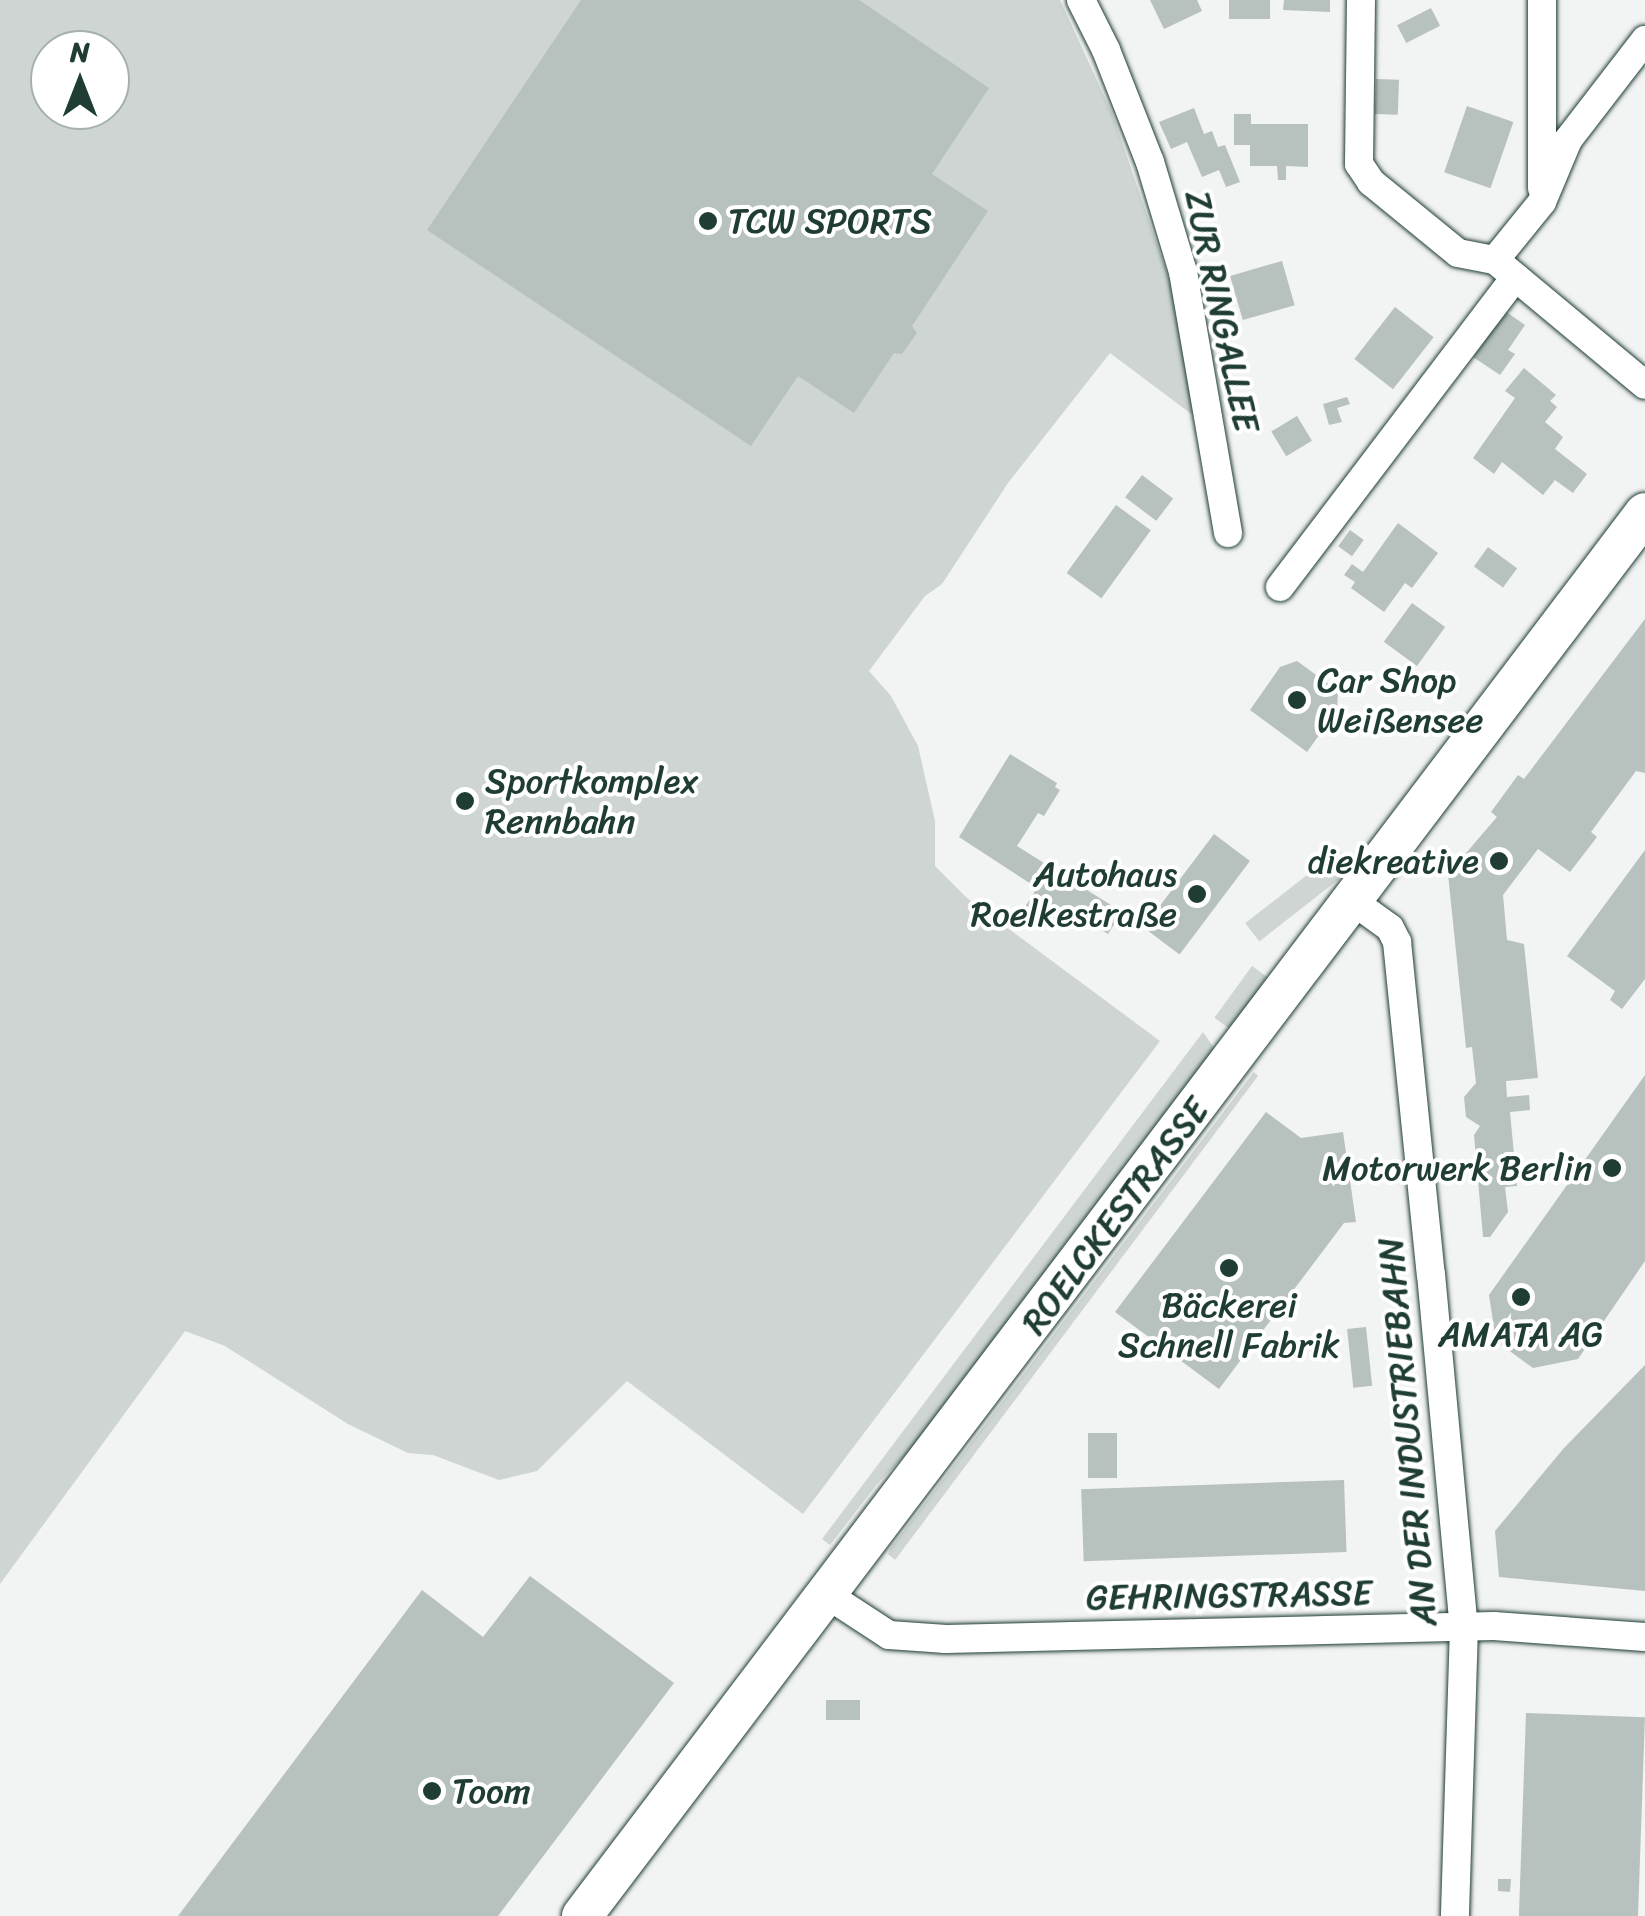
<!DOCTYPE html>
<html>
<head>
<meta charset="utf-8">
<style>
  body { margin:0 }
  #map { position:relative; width:1645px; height:1916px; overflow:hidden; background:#f2f3f3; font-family:Sriracha,sans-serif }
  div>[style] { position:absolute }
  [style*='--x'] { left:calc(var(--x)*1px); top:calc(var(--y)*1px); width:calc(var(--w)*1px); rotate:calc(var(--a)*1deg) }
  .green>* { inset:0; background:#ced5d3; transform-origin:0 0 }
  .building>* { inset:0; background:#b7c1bd; transform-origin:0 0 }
  .roads { filter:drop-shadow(0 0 2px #1f3d34) drop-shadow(0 0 2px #1f3d34) }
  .minor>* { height:28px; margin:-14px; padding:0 14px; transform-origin:14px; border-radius:14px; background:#fff }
  .secondary>* { height:40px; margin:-20px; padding:0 20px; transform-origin:20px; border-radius:20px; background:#fff }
  .dots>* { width:28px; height:28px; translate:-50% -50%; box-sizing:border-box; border:5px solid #fff; border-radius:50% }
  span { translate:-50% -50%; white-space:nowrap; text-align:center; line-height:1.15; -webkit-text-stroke:8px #fff; paint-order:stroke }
  .poi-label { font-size:35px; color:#1f3d34 }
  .left { translate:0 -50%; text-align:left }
  .right { translate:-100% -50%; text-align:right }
  .street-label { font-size:35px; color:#1f3d34 }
  .north { position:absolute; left:30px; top:30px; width:100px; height:100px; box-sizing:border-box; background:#fff; border:2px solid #a5b1ae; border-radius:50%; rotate:0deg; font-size:28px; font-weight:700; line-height:40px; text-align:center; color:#1f3d34 }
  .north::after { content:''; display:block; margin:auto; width:35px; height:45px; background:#1f3d34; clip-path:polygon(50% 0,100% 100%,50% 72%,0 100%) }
</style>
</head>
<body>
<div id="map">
  <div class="green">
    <i style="clip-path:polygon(evenodd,0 0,1060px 0,1112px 113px,1170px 282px,1198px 419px,1110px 353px,1008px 483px,942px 584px,925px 596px,869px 671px,891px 696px,918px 746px,935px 821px,935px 866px,967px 898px,1160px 1041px,803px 1514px,627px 1381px,537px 1471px,499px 1480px,433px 1455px,408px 1453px,348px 1424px,225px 1346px,185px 1331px,0 1584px,0 0,50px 50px,110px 50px,110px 110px,50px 110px,50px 50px)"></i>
    <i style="left:1339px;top:850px;width:23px;height:119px;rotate:52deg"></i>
    <i style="left:1252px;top:966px;width:22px;height:64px;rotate:36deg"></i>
    <i style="clip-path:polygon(1203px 1032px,1216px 1051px,919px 1441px,877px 1484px,830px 1545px,822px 1539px)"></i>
    <i style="clip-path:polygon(1254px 1072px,1258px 1076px,895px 1560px,888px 1554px,890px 1549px)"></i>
  </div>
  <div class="building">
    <i style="clip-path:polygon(581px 0,859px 0,989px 88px,932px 174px,988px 211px,912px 326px,917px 333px,902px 354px,894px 353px,854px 413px,798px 376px,751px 446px,427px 230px)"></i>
    <i style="clip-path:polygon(1150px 0,1197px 0,1202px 11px,1164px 29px)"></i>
    <i style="left:1229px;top:0;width:41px;height:19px"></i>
    <i style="clip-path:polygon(1284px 0,1330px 0,1330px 12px,1283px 10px)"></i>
    <i style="left:1431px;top:8px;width:20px;height:38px;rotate:63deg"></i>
    <i style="left:1376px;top:79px;width:23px;height:35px;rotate:2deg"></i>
    <i style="left:1467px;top:106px;width:49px;height:70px;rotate:19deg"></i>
    <i style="clip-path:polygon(1194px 108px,1204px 134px,1212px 131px,1218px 147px,1225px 145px,1240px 182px,1226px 187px,1219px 170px,1202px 177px,1187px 142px,1171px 149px,1159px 122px)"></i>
    <i style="clip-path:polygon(1234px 114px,1251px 114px,1251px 124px,1308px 124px,1308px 167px,1286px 166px,1286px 180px,1278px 180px,1277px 166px,1250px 166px,1250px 145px,1234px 145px)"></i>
    <i style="left:1282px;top:261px;width:46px;height:54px;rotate:74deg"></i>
    <i style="left:1395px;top:307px;width:49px;height:66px;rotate:38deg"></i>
    <i style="clip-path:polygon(1505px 311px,1525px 325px,1508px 350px,1515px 354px,1500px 375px,1473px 357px)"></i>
    <i style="clip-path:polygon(1524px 368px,1556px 395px,1550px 401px,1557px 407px,1545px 422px,1563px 437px,1555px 449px,1587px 474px,1573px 493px,1555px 480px,1543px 495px,1502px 462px,1494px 474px,1473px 458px,1515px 398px,1505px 391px)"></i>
    <i style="clip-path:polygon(1347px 397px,1350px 404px,1337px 408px,1342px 422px,1329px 425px,1323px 404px)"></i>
    <i style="left:1297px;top:416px;width:29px;height:30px;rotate:59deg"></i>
    <i style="left:1142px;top:475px;width:39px;height:28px;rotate:37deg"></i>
    <i style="left:1116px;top:505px;width:43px;height:84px;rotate:36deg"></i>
    <i style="clip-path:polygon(1398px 523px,1438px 553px,1412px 588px,1405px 583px,1384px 612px,1351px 588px,1355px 582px,1344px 575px,1352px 564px,1363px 572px)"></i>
    <i style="left:1350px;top:530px;width:17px;height:20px;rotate:36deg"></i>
    <i style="left:1488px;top:547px;width:36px;height:24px;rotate:36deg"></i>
    <i style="left:1412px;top:603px;width:41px;height:48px;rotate:36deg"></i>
    <i style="clip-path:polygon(1645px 619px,1645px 773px,1636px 771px,1591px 832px,1597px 837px,1570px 872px,1538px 849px,1503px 895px,1507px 940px,1524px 944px,1538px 1078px,1506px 1081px,1507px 1097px,1529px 1095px,1530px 1110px,1510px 1112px,1517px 1186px,1505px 1187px,1508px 1212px,1490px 1237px,1483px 1237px,1474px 1135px,1480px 1126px,1466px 1117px,1464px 1097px,1476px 1083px,1472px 1047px,1466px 1048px,1448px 874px,1497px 817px,1491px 812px,1518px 775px,1524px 779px)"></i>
    <i style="clip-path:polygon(1297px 661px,1338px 691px,1337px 710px,1307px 752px,1250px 710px,1280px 667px)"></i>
    <i style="clip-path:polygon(1010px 754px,1057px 783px,1055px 787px,1060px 790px,1044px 816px,1038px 813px,1017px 846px,1122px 912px,1108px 934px,1065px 907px,1054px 925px,1025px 907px,1037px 888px,959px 837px)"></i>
    <i style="left:1214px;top:834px;width:45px;height:117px;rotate:37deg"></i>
    <i style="clip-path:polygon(1645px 850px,1645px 979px,1622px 1009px,1610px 1000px,1615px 991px,1567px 956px)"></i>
    <i style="clip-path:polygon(1645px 1075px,1645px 1261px,1578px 1359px,1533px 1368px,1496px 1341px,1489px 1295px)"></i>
    <i style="clip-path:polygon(1266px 1112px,1301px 1138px,1343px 1132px,1356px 1222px,1344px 1223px,1219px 1389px,1115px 1312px)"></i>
    <i style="left:1366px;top:1327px;width:59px;height:19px;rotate:84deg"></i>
    <i style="clip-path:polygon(1645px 1365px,1645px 1591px,1499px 1577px,1495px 1531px,1564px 1448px)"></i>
    <i style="left:1088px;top:1433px;width:29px;height:45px"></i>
    <i style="left:1344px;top:1480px;width:72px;height:263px;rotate:88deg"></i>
    <i style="clip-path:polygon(530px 1576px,674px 1683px,498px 1916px,178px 1916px,422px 1590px,483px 1637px)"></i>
    <i style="left:826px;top:1700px;width:34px;height:20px"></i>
    <i style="left:1526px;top:1713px;width:119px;height:203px;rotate:2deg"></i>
    <i style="clip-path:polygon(1498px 1879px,1511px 1879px,1510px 1892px,1498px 1891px)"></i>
  </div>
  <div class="roads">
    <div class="minor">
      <i style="--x:1081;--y:0;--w:56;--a:63.4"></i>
      <i style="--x:1106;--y:50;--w:120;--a:68.6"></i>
      <i style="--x:1150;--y:162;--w:115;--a:73.3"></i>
      <i style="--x:1183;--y:272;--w:265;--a:80.2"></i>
      <i style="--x:1361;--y:0;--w:164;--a:90.7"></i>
      <i style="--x:1359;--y:164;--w:22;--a:56"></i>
      <i style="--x:1371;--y:182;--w:112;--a:39.2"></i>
      <i style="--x:1458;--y:253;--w:38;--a:11"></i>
      <i style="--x:1645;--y:40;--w:126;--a:127.6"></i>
      <i style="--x:1568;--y:140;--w:67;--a:112.8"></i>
      <i style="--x:1542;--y:202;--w:75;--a:129"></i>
      <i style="--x:1495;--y:260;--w:195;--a:39.8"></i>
      <i style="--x:1542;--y:188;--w:188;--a:-90"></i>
      <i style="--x:1280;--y:587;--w:389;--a:-52.8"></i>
      <i style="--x:1354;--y:902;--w:44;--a:35.8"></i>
      <i style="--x:1390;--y:928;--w:16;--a:63"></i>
      <i style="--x:1397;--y:942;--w:334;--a:84.2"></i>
      <i style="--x:1431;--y:1274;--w:355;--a:84.7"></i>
      <i style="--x:1464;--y:1627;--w:289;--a:91.8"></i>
      <i style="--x:826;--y:1594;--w:75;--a:33.1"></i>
      <i style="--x:889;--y:1635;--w:57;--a:4"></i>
      <i style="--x:946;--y:1639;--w:548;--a:-1.36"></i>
      <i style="--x:1494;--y:1626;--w:151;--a:4.2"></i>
    </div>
    <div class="secondary">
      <i style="--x:582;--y:1916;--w:1760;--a:-52.85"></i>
    </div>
  </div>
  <div class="dots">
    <i style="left:708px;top:221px;background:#1f3d34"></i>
    <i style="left:1297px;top:700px;background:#1f3d34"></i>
    <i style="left:465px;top:801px;background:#1f3d34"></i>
    <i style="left:1499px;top:861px;background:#1f3d34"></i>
    <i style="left:1197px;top:894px;background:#1f3d34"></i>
    <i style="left:1612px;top:1168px;background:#1f3d34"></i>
    <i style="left:1229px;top:1268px;background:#1f3d34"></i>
    <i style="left:1521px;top:1297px;background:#1f3d34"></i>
    <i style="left:432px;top:1791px;background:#1f3d34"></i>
  </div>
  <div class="poi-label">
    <span class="left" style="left:728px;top:221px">TCW SPORTS</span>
    <span class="left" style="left:1317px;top:700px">Car Shop<br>Weißensee</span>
    <span class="left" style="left:485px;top:801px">Sportkomplex<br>Rennbahn</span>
    <span class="right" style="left:1479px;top:861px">diekreative</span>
    <span class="right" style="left:1177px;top:894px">Autohaus<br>Roelkestraße</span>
    <span class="right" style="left:1592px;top:1168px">Motorwerk Berlin</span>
    <span style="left:1229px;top:1325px">Bäckerei<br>Schnell Fabrik</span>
    <span style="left:1521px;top:1334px">AMATA AG</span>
    <span class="left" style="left:452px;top:1791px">Toom</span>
  </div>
  <div class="street-label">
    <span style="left:1222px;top:311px;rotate:78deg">ZUR RINGALLEE</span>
    <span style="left:1115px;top:1216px;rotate:-53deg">ROELCKESTRASSE</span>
    <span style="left:1407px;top:1432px;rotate:-95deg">AN DER INDUSTRIEBAHN</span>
    <span style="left:1229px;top:1595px;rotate:-1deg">GEHRINGSTRASSE</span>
  </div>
  <div class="north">N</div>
</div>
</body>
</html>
